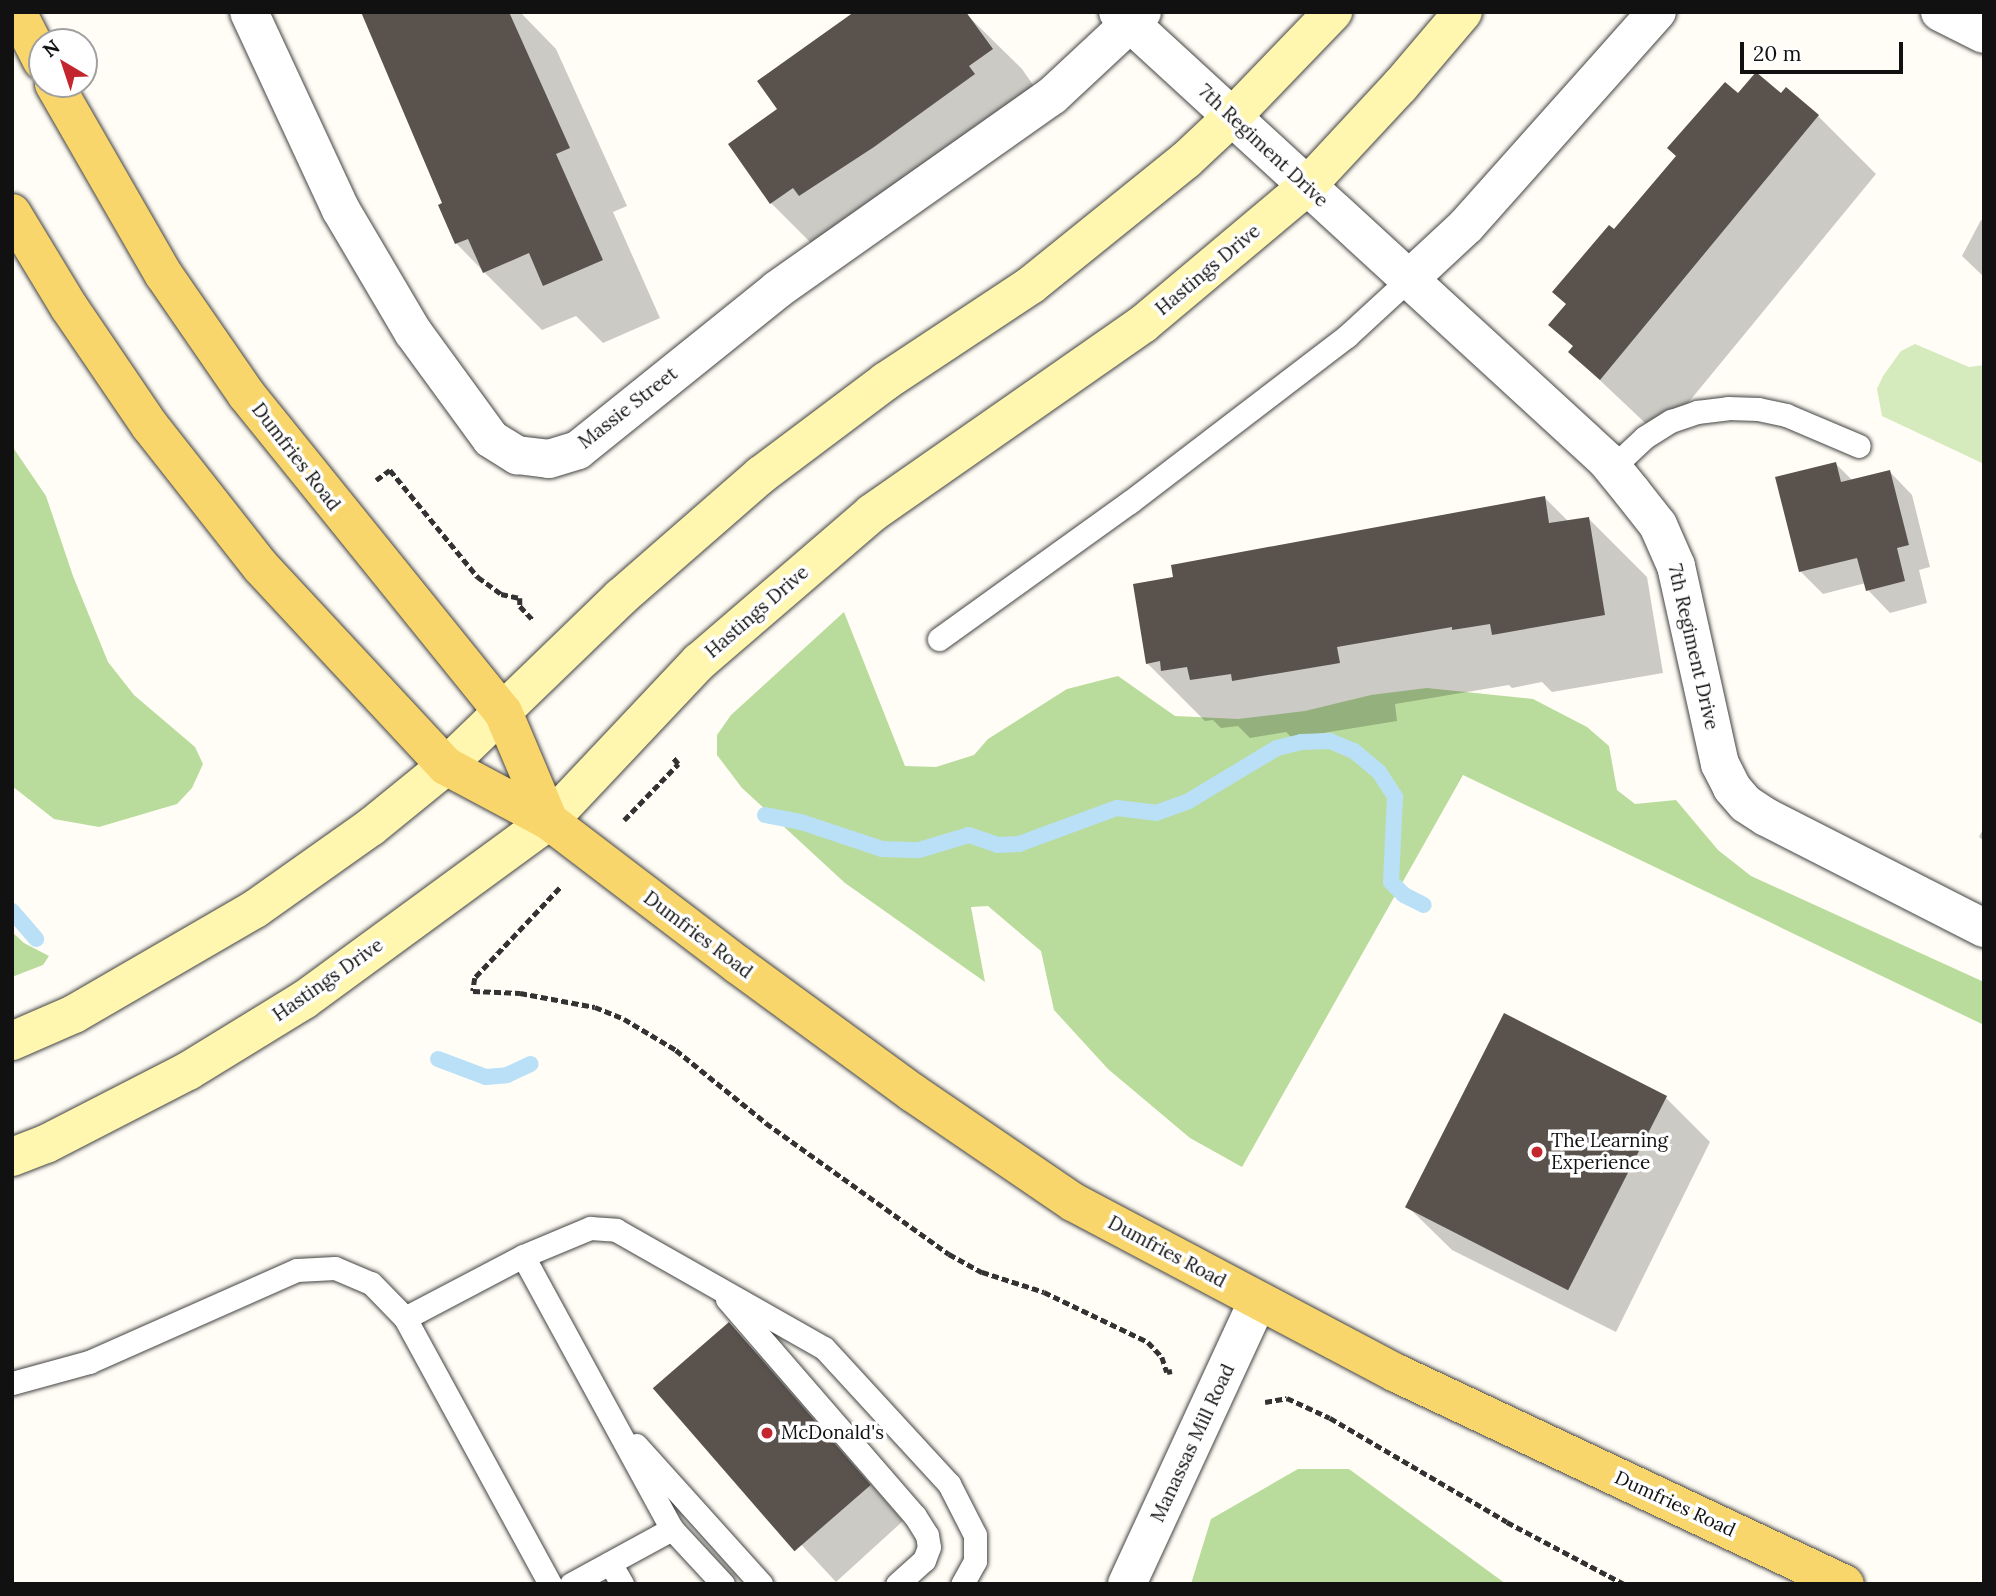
<!DOCTYPE html>
<html>
<head>
<meta charset="utf-8">
<style>
  body { margin:0 }
  #map { position:relative; width:1996px; height:1596px; overflow:hidden; background:#fffdf5; font-family:Lora,serif }
  div>[style] { position:absolute }
  [style*='--x'] { left:calc(var(--x)*1px); top:calc(var(--y)*1px); width:calc(var(--w)*1px); rotate:calc(var(--a)*1deg) }
  .green>* { inset:0; background:#d5ebbd }
  .forest>* { inset:0; background:#b9dc9c }
  .shadow>* { inset:0; background:#0003 }
  .stream>* { height:16px; margin:-8px; padding:0 8px; transform-origin:8px; border-radius:8px; background:#b9e0f7 }
  .building>* { inset:0; background:#5a524d; transform-origin:0 0 }
  .path>* { height:4.5px; margin-top:-2.25px; transform-origin:0; background:repeating-linear-gradient(90deg,#333 0 7px,transparent 0 10.5px) }
  .roads { filter:drop-shadow(0 0 2px #444) drop-shadow(0 0 2px #444) }
  .lane>* { height:23px; margin:-11.5px; padding:0 11.5px; transform-origin:11.5px; border-radius:11.5px; background:#fff }
  .street>* { height:38px; margin:-19px; padding:0 19px; transform-origin:19px; border-radius:19px; background:#fff }
  .secondary>* { height:38px; margin:-19px; padding:0 19px; transform-origin:19px; border-radius:19px; background:#fff6b0 }
  .primary>* { height:38px; margin:-19px; padding:0 19px; transform-origin:19px; border-radius:19px; background:#f9d66b }
  .dots>* { width:19px; height:19px; translate:-50% -50%; box-sizing:border-box; border:4px solid #fff; border-radius:50% }
  span { translate:-50% -50%; white-space:nowrap; text-align:center; line-height:1.15; -webkit-text-stroke:7px #fff; paint-order:stroke }
  .street-label { font-size:19px; color:#111 }
  .poi-label { font-size:19px; color:#111 }
  .left { translate:0 -50%; text-align:left }
  .frame { position:absolute; inset:0; border:14px solid #111; pointer-events:none }
  .north { position:absolute; left:28px; top:28px; width:70px; height:70px; box-sizing:border-box; background:#fff; border:2px solid #a0a0a0; border-radius:50%; rotate:321deg; font-size:19px; font-weight:700; line-height:28px; text-align:center; color:#111 }
  .north::after { content:''; display:block; margin:auto; width:24px; height:32px; background:#c4262e; clip-path:polygon(50% 0,100% 100%,50% 72%,0 100%) }
  .scale { position:absolute; left:1740px; top:42px; width:163px; height:32px; box-sizing:border-box; border:4px solid #111; border-top:0; padding-left:9px; font-size:21px; line-height:24px; white-space:nowrap; color:#111; -webkit-text-stroke:5px #fff; paint-order:stroke }
</style>
</head>
<body>
<div id="map">
  <div class="green">
    <i style="clip-path:polygon(1915px 344px,1969px 367px,1984px 365px,1984px 464px,1882px 416px,1877px 389px,1883px 376px,1901px 351px)"></i>
  </div>
  <div class="forest">
    <i style="clip-path:polygon(12px 446px,46px 496px,73px 576px,108px 662px,134px 695px,195px 747px,203px 764px,192px 788px,177px 804px,99px 827px,54px 819px,12px 786px)"></i>
    <i style="clip-path:polygon(844px 612px,905px 766px,936px 767px,974px 755px,988px 739px,1067px 689px,1118px 676px,1175px 716px,1238px 719px,1305px 711px,1371px 695px,1427px 688px,1533px 699px,1587px 727px,1609px 746px,1617px 790px,1635px 804px,1676px 800px,1718px 850px,1751px 876px,1984px 982px,1984px 1025px,1463px 775px,1242px 1167px,1190px 1138px,1108px 1069px,1054px 1010px,1041px 951px,988px 906px,971px 907px,985px 982px,845px 883px,742px 788px,717px 755px,717px 735px,731px 715px)"></i>
    <i style="clip-path:polygon(12px 932px,24px 943px,49px 956px,43px 965px,12px 977px)"></i>
    <i style="clip-path:polygon(1298px 1469px,1349px 1469px,1506px 1584px,1191px 1584px,1211px 1519px)"></i>
  </div>
  <div class="shadow">
    <i style="clip-path:polygon(363px 12px,520px 12px,556px 49px,627px 206px,613px 212px,660px 318px,603px 343px,576px 316px,542px 330px,484px 272px,456px 243px,444px 204px)"></i>
    <i style="clip-path:polygon(964px 12px,1022px 69px,1049px 108px,829px 261px,771px 203px)"></i>
    <i style="clip-path:polygon(1739px 96px,1781px 96px,1818px 116px,1876px 174px,1660px 437px,1570px 352px,1574px 347px,1551px 325px,1567px 305px,1614px 231px)"></i>
    <i style="clip-path:polygon(1981px 220px,1984px 222px,1984px 277px,1962px 256px)"></i>
    <i style="clip-path:polygon(1836px 464px,1853px 481px,1890px 472px,1912px 495px,1930px 567px,1919px 570px,1927px 603px,1890px 613px,1868px 590px,1866px 583px,1823px 594px,1800px 571px)"></i>
    <i style="clip-path:polygon(1545px 498px,1569px 522px,1589px 519px,1647px 577px,1663px 673px,1552px 692px,1542px 682px,1512px 688px,1509px 685px,1395px 704px,1397px 721px,1292px 738px,1286px 732px,1250px 738px,1238px 726px,1221px 728px,1213px 720px,1205px 721px,1147px 663px,1175px 578px)"></i>
    <i style="clip-path:polygon(1984px 827px,1984px 841px,1979px 837px)"></i>
    <i style="clip-path:polygon(1666px 1098px,1710px 1142px,1616px 1332px,1452px 1250px,1407px 1206px)"></i>
    <i style="clip-path:polygon(729px 1325px,763px 1359px,903px 1521px,836px 1582px,657px 1390px)"></i>
  </div>
  <div class="stream">
    <i style="--x:765;--y:815;--w:37;--a:11"></i>
    <i style="--x:801;--y:822;--w:85;--a:18.4"></i>
    <i style="--x:882;--y:849;--w:37;--a:2"></i>
    <i style="--x:919;--y:850;--w:52;--a:-16.7"></i>
    <i style="--x:969;--y:835;--w:31;--a:19"></i>
    <i style="--x:998;--y:845;--w:21;--a:-3"></i>
    <i style="--x:1019;--y:844;--w:104;--a:-20.2"></i>
    <i style="--x:1117;--y:808;--w:39;--a:7"></i>
    <i style="--x:1156;--y:813;--w:33;--a:-20"></i>
    <i style="--x:1187;--y:802;--w:105;--a:-31"></i>
    <i style="--x:1277;--y:748;--w:25;--a:-14"></i>
    <i style="--x:1301;--y:742;--w:29;--a:-2"></i>
    <i style="--x:1330;--y:741;--w:26;--a:23"></i>
    <i style="--x:1354;--y:751;--w:33;--a:40"></i>
    <i style="--x:1379;--y:772;--w:30;--a:57"></i>
    <i style="--x:1395;--y:797;--w:85;--a:92.7"></i>
    <i style="--x:1391;--y:882;--w:18;--a:45"></i>
    <i style="--x:1404;--y:895;--w:22;--a:27"></i>
    <i style="--x:12;--y:911;--w:37;--a:49"></i>
    <i style="--x:438;--y:1059;--w:51;--a:20.6"></i>
    <i style="--x:486;--y:1077;--w:21;--a:-5"></i>
    <i style="--x:507;--y:1075;--w:26;--a:-25"></i>
  </div>
  <div class="building">
    <i style="clip-path:polygon(361px 12px,509px 12px,570px 148px,556px 154px,603px 260px,543px 286px,529px 253px,483px 273px,468px 239px,455px 244px,438px 205px,442px 203px)"></i>
    <i style="clip-path:polygon(854px 12px,966px 12px,993px 49px,969px 66px,975px 74px,874px 147px,799px 196px,793px 188px,770px 204px,728px 144px,777px 109px,757px 81px)"></i>
    <i style="clip-path:polygon(1756px 72px,1781px 93px,1786px 87px,1819px 115px,1600px 380px,1568px 352px,1573px 346px,1548px 325px,1566px 304px,1552px 292px,1609px 225px,1614px 229px,1676px 156px,1667px 148px,1725px 82px,1738px 93px)"></i>
    <i style="clip-path:polygon(1836px 462px,1841px 482px,1890px 470px,1909px 545px,1897px 548px,1905px 581px,1866px 591px,1857px 558px,1799px 572px,1775px 477px)"></i>
    <i style="clip-path:polygon(1545px 496px,1549px 523px,1589px 517px,1605px 615px,1492px 635px,1490px 624px,1452px 630px,1452px 627px,1337px 647px,1340px 663px,1232px 681px,1231px 674px,1190px 680px,1187px 667px,1161px 671px,1160px 661px,1146px 664px,1133px 584px,1173px 577px,1171px 565px)"></i>
    <i style="left:1504px;top:1013px;width:183px;height:218px;rotate:27deg"></i>
    <i style="left:729px;top:1322px;width:216px;height:101px;rotate:49deg"></i>
  </div>
  <div class="path">
    <i style="--x:376;--y:480;--w:17;--a:-36"></i>
    <i style="--x:390;--y:470;--w:139;--a:50.6"></i>
    <i style="--x:478;--y:577;--w:29;--a:36"></i>
    <i style="--x:501;--y:594;--w:19;--a:12"></i>
    <i style="--x:520;--y:598;--w:8;--a:90"></i>
    <i style="--x:520;--y:606;--w:18;--a:47"></i>
    <i style="--x:624;--y:820;--w:78;--a:-46"></i>
    <i style="--x:678;--y:764;--w:8;--a:-130"></i>
    <i style="--x:560;--y:888;--w:124;--a:133.4"></i>
    <i style="--x:475;--y:978;--w:13;--a:99"></i>
    <i style="--x:473;--y:991;--w:47;--a:2.4"></i>
    <i style="--x:520;--y:993;--w:76;--a:10.6"></i>
    <i style="--x:595;--y:1007;--w:31;--a:22"></i>
    <i style="--x:624;--y:1019;--w:61;--a:30.8"></i>
    <i style="--x:676;--y:1050;--w:116;--a:39"></i>
    <i style="--x:766;--y:1123;--w:225;--a:35.6"></i>
    <i style="--x:949;--y:1254;--w:38;--a:29"></i>
    <i style="--x:982;--y:1272;--w:65;--a:17.9"></i>
    <i style="--x:1044;--y:1292;--w:115;--a:25.7"></i>
    <i style="--x:1148;--y:1342;--w:21;--a:47"></i>
    <i style="--x:1162;--y:1357;--w:16;--a:72"></i>
    <i style="--x:1167;--y:1372;--w:5;--a:-11"></i>
    <i style="--x:1265;--y:1402;--w:22;--a:-10"></i>
    <i style="--x:1287;--y:1398;--w:47;--a:24.9"></i>
    <i style="--x:1330;--y:1418;--w:205;--a:30.4"></i>
    <i style="--x:1507;--y:1522;--w:132;--a:27.9"></i>
  </div>
  <div class="roads">
    <div class="lane">
      <i style="--x:1612;--y:468;--w:45;--a:-43.2"></i>
      <i style="--x:1645;--y:437;--w:31;--a:-32"></i>
      <i style="--x:1671;--y:421;--w:28;--a:-19"></i>
      <i style="--x:1697;--y:412;--w:31;--a:-7"></i>
      <i style="--x:1728;--y:408;--w:30;--a:2"></i>
      <i style="--x:1758;--y:409;--w:29;--a:12"></i>
      <i style="--x:1786;--y:415;--w:79;--a:23"></i>
      <i style="--x:939;--y:639;--w:235;--a:-35.7"></i>
      <i style="--x:1130;--y:502;--w:273;--a:-37.4"></i>
      <i style="--x:1347;--y:336;--w:84;--a:-42.6"></i>
      <i style="--x:523;--y:1256;--w:73;--a:-22.7"></i>
      <i style="--x:590;--y:1228;--w:26;--a:4"></i>
      <i style="--x:616;--y:1230;--w:239;--a:29.6"></i>
      <i style="--x:824;--y:1348;--w:185;--a:47.4"></i>
      <i style="--x:949;--y:1484;--w:57;--a:63"></i>
      <i style="--x:975;--y:1535;--w:26;--a:90"></i>
      <i style="--x:975;--y:1561;--w:26;--a:119"></i>
      <i style="--x:727;--y:1299;--w:287;--a:49.1"></i>
      <i style="--x:915;--y:1516;--w:22;--a:58"></i>
      <i style="--x:927;--y:1535;--w:12;--a:81"></i>
      <i style="--x:929;--y:1547;--w:14;--a:111"></i>
      <i style="--x:924;--y:1560;--w:36;--a:138"></i>
      <i style="--x:405;--y:1318;--w:133;--a:-27.7"></i>
      <i style="--x:523;--y:1256;--w:311;--a:61.4"></i>
      <i style="--x:672;--y:1529;--w:75;--a:47.2"></i>
      <i style="--x:12;--y:1383;--w:80;--a:-15.3"></i>
      <i style="--x:89;--y:1362;--w:227;--a:-23.9"></i>
      <i style="--x:297;--y:1270;--w:38;--a:-3"></i>
      <i style="--x:335;--y:1268;--w:39;--a:23"></i>
      <i style="--x:371;--y:1283;--w:49;--a:45.8"></i>
      <i style="--x:405;--y:1318;--w:303;--a:61.4"></i>
      <i style="--x:636;--y:1445;--w:187;--a:48"></i>
      <i style="--x:610;--y:1563;--w:24;--a:60"></i>
      <i style="--x:571;--y:1584;--w:115;--a:-28.6"></i>
    </div>
    <div class="street">
      <i style="--x:249;--y:12;--w:218;--a:65.1"></i>
      <i style="--x:341;--y:210;--w:142;--a:59.5"></i>
      <i style="--x:413;--y:332;--w:132;--a:53.9"></i>
      <i style="--x:491;--y:439;--w:31;--a:32"></i>
      <i style="--x:517;--y:455;--w:32;--a:7"></i>
      <i style="--x:549;--y:459;--w:30;--a:-17"></i>
      <i style="--x:578;--y:450;--w:257;--a:-38.8"></i>
      <i style="--x:778;--y:289;--w:335;--a:-35.2"></i>
      <i style="--x:1052;--y:96;--w:123;--a:-43"></i>
      <i style="--x:1118;--y:12;--w:662;--a:42.55"></i>
      <i style="--x:1606;--y:460;--w:41;--a:50.9"></i>
      <i style="--x:1632;--y:492;--w:42;--a:51.8"></i>
      <i style="--x:1658;--y:525;--w:45;--a:66.3"></i>
      <i style="--x:1676;--y:566;--w:203;--a:77.5"></i>
      <i style="--x:1720;--y:764;--w:27;--a:63"></i>
      <i style="--x:1732;--y:788;--w:21;--a:49"></i>
      <i style="--x:1746;--y:804;--w:24;--a:33"></i>
      <i style="--x:1766;--y:817;--w:245;--a:27"></i>
      <i style="--x:1940;--y:12;--w:49;--a:26.6"></i>
      <i style="--x:1409;--y:279;--w:78;--a:-42.9"></i>
      <i style="--x:1466;--y:226;--w:287;--a:-48.3"></i>
      <i style="--x:1127;--y:1584;--w:312;--a:-65.2"></i>
    </div>
    <div class="secondary">
      <i style="--x:12;--y:1041;--w:68;--a:-23.5"></i>
      <i style="--x:74;--y:1014;--w:209;--a:-30.1"></i>
      <i style="--x:255;--y:909;--w:142;--a:-35.3"></i>
      <i style="--x:371;--y:827;--w:97;--a:-39.1"></i>
      <i style="--x:446;--y:766;--w:243;--a:-44"></i>
      <i style="--x:621;--y:597;--w:186;--a:-41.1"></i>
      <i style="--x:761;--y:475;--w:156;--a:-36.9"></i>
      <i style="--x:886;--y:381;--w:174;--a:-33.5"></i>
      <i style="--x:1031;--y:285;--w:199;--a:-38.9"></i>
      <i style="--x:1186;--y:160;--w:63;--a:-43.1"></i>
      <i style="--x:1232;--y:117;--w:146;--a:-46.1"></i>
      <i style="--x:12;--y:1157;--w:36;--a:-21"></i>
      <i style="--x:46;--y:1144;--w:160;--a:-27.2"></i>
      <i style="--x:188;--y:1071;--w:136;--a:-31.5"></i>
      <i style="--x:304;--y:1000;--w:303;--a:-36.2"></i>
      <i style="--x:549;--y:821;--w:219;--a:-46.7"></i>
      <i style="--x:699;--y:662;--w:228;--a:-40.7"></i>
      <i style="--x:872;--y:513;--w:330;--a:-34.9"></i>
      <i style="--x:1143;--y:324;--w:213;--a:-40"></i>
      <i style="--x:1306;--y:187;--w:138;--a:-47.1"></i>
      <i style="--x:1400;--y:86;--w:97;--a:-49.6"></i>
    </div>
    <div class="primary">
      <i style="--x:17;--y:12;--w:55;--a:63"></i>
      <i style="--x:54;--y:84;--w:220;--a:60.1"></i>
      <i style="--x:164;--y:275;--w:145;--a:55.4"></i>
      <i style="--x:246;--y:394;--w:409;--a:51.1"></i>
      <i style="--x:503;--y:712;--w:118;--a:67.1"></i>
      <i style="--x:12;--y:213;--w:110;--a:58.8"></i>
      <i style="--x:69;--y:307;--w:144;--a:55.8"></i>
      <i style="--x:150;--y:426;--w:179;--a:51.8"></i>
      <i style="--x:261;--y:567;--w:272;--a:47.1"></i>
      <i style="--x:446;--y:766;--w:117;--a:28.1"></i>
      <i style="--x:549;--y:821;--w:238;--a:37.3"></i>
      <i style="--x:738;--y:965;--w:217;--a:36.2"></i>
      <i style="--x:913;--y:1093;--w:194;--a:34.3"></i>
      <i style="--x:1073;--y:1202;--w:365;--a:27.9"></i>
      <i style="--x:1396;--y:1373;--w:496;--a:25.2"></i>
    </div>
  </div>
  <div class="dots">
    <i style="left:1537px;top:1152px;background:#c4262e"></i>
    <i style="left:767px;top:1433px;background:#c4262e"></i>
  </div>
  <div class="street-label">
    <span style="left:1263px;top:146px;rotate:43deg">7th Regiment Drive</span>
    <span style="left:1208px;top:270px;rotate:-40deg">Hastings Drive</span>
    <span style="left:628px;top:408px;rotate:-38deg">Massie Street</span>
    <span style="left:296px;top:457px;rotate:52deg">Dumfries Road</span>
    <span style="left:757px;top:612px;rotate:-41deg">Hastings Drive</span>
    <span style="left:1693px;top:647px;rotate:77deg">7th Regiment Drive</span>
    <span style="left:698px;top:935px;rotate:37deg">Dumfries Road</span>
    <span style="left:328px;top:980px;rotate:-35deg">Hastings Drive</span>
    <span style="left:1167px;top:1252px;rotate:28deg">Dumfries Road</span>
    <span style="left:1193px;top:1443px;rotate:-65deg">Manassas Mill Road</span>
    <span style="left:1675px;top:1504px;rotate:25deg">Dumfries Road</span>
  </div>
  <div class="poi-label">
    <span class="left" style="left:1551px;top:1152px">The Learning<br>Experience</span>
    <span class="left" style="left:781px;top:1433px">McDonald's</span>
  </div>
  <div class="frame"></div>
  <div class="north">N</div>
  <div class="scale">20 m</div>
</div>
</body>
</html>
